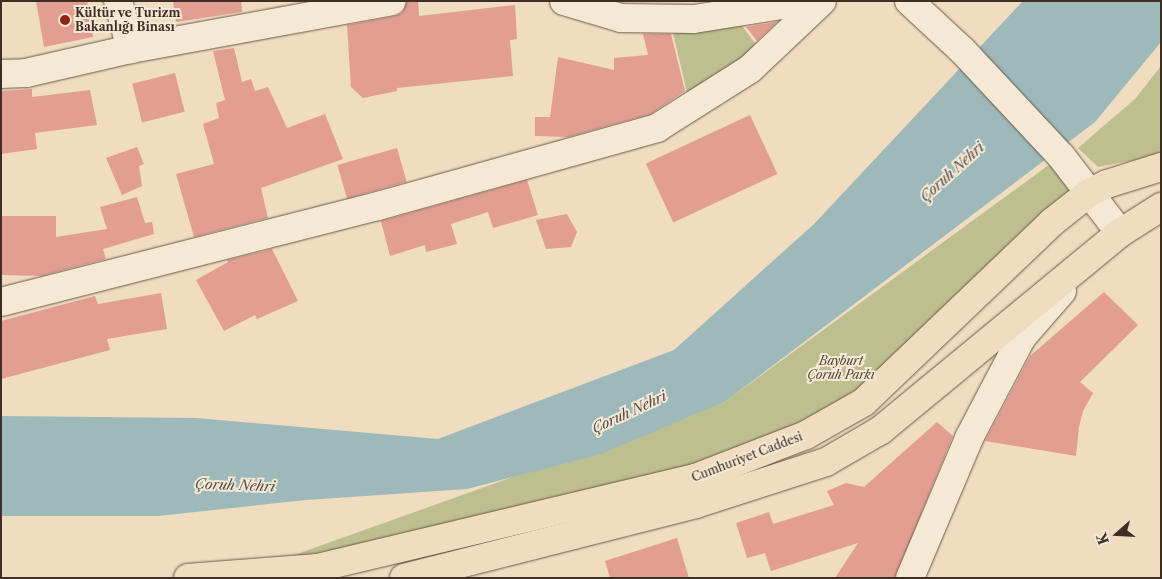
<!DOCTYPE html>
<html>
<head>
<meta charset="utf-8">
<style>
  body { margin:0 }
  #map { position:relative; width:1162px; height:579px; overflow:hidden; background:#f0dcbf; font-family:"Libre Caslon Text",serif }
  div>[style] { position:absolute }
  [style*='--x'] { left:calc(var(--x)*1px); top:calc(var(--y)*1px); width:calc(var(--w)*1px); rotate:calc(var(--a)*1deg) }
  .green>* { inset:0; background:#bebf8f }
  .water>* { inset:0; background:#9db9ba }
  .building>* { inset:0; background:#e19e91; transform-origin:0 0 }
  .roads { filter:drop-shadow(0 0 1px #6b5a4a) drop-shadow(0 0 1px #6b5a4a) }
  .minor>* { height:28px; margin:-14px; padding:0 14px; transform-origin:14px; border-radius:14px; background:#f5e8d5 }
  .major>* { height:28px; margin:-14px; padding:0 14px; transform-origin:14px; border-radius:14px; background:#f0dcbf }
  .dots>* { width:14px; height:14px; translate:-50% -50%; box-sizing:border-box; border:2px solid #f5e8d5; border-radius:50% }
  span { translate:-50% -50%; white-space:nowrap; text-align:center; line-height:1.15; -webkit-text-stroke:4px #f5e8d5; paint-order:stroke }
  .poi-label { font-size:12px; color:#3f2e23; font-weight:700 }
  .left { translate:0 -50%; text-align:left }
  .park-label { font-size:12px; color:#584b39; font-style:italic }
  .street-label { font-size:12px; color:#3f2e23 }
  .water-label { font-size:14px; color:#565149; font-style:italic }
  .frame { position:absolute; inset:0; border:2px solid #3f2e23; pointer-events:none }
  .north { position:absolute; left:1092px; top:509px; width:50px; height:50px; -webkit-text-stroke:4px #f5e8d5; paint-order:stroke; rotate:251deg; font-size:14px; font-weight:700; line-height:20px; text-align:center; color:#3f2e23 }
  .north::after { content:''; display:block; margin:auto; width:18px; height:22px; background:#3f2e23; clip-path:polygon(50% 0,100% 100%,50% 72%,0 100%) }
</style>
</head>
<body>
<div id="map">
  <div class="green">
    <i style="clip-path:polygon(740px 23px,757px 46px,733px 69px,688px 97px,673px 33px)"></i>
    <i style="clip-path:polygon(1161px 66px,1161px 155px,1098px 167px,1078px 148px,1135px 99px)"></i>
    <i style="clip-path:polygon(1061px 156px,1089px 193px,864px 402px,683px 481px,238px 575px,726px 401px)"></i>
  </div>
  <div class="water">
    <i style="clip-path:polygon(1023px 1px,1161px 1px,1161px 42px,1095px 122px,726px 401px,601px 454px,467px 489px,306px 500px,158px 516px,1px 516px,1px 416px,196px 418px,438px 439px,674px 350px,814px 224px)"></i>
  </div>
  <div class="building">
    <i style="clip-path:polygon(36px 1px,87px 1px,93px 37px,44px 47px)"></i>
    <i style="clip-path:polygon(173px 1px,241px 1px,242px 12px,176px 22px)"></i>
    <i style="clip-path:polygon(407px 1px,418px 1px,419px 16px,515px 5px,517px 39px,510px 40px,513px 76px,397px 88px,397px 91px,363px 98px,351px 87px,347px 25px,395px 16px,402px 13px)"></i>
    <i style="clip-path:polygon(777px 22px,757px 41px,746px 27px)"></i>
    <i style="clip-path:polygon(643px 34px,671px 34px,685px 91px,651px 114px,568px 137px,535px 136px,535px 117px,550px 117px,558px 57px,614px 70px,614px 58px,648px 55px)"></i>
    <i style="clip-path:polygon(234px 48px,242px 82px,251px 79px,255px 91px,268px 87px,287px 128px,325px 114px,343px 159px,261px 188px,268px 218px,194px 237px,176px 174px,214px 164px,203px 124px,219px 118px,216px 103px,225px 100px,213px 51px)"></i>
    <i style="left:175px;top:73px;width:40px;height:44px;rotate:76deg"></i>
    <i style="clip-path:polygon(32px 89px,32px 97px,90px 90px,97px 125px,35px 133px,37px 149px,1px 154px,1px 91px)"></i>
    <i style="left:750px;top:115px;width:65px;height:115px;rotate:65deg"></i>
    <i style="clip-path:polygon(137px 147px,144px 164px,139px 166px,142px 186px,122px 195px,106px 158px)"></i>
    <i style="left:397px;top:148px;width:35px;height:62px;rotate:74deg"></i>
    <i style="clip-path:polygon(527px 180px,538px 215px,493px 228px,488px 212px,451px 224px,457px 244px,426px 252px,425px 245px,390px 256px,381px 221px)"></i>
    <i style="clip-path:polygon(137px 197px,145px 223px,152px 222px,154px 234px,103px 249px,106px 259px,41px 276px,1px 275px,1px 216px,56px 216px,56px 237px,107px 229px,100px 207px)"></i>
    <i style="clip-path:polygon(567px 214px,577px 232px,571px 247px,546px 249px,536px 220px)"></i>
    <i style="clip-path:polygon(272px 249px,298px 301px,257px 319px,255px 315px,224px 331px,196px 280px,228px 262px,227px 260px)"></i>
    <i style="clip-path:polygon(1104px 292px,1138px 325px,1080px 382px,1093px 393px,1083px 411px,1079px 427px,1076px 456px,985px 441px,1030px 356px)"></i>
    <i style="clip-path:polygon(161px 293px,167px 329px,107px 339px,110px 350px,1px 379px,1px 321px,95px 296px,98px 304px)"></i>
    <i style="clip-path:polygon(937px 422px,953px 436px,895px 578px,835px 578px,858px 543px,771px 571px,765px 553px,747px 558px,736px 523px,769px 512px,773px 524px,834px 505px,827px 491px,846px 483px,864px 487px)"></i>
    <i style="clip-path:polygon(677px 538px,689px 578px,610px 578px,605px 561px)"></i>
  </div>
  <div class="roads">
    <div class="minor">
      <i style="--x:118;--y:1;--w:50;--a:74.8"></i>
      <i style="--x:564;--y:1;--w:59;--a:16.6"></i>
      <i style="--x:621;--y:18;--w:73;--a:0.8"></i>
      <i style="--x:694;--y:19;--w:115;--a:-9"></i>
      <i style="--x:909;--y:1;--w:72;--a:42.8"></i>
      <i style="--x:962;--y:50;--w:145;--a:47"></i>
      <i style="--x:1061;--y:156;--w:97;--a:52.5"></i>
      <i style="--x:1;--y:74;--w:25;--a:-2"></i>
      <i style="--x:26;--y:73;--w:108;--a:-12.9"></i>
      <i style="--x:131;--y:49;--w:265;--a:-10.4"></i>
      <i style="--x:1;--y:302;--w:389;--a:-14.3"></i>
      <i style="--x:378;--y:206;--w:290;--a:-15.6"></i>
      <i style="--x:657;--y:128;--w:110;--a:-32.4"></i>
      <i style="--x:750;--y:69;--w:99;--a:-43.4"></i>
      <i style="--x:910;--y:578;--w:152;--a:-67.1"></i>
      <i style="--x:969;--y:438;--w:114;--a:-62.3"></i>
      <i style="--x:1022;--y:337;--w:61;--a:-49"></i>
    </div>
    <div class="major">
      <i style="--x:188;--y:578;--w:129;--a:-4.4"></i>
      <i style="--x:317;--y:568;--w:389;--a:-13.4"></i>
      <i style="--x:695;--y:478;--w:119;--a:-21.2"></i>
      <i style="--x:806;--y:435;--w:67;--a:-29.6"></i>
      <i style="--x:864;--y:402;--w:259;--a:-43.7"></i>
      <i style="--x:1051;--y:223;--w:48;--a:-38.3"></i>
      <i style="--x:1089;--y:193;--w:20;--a:-27"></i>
      <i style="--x:1107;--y:184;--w:57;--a:-17.5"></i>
      <i style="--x:404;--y:578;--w:301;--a:-14.2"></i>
      <i style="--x:696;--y:504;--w:137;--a:-17.9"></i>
      <i style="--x:826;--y:462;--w:64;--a:-30.2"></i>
      <i style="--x:881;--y:430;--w:310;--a:-39.5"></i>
      <i style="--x:1120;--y:233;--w:49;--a:-32.4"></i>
    </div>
  </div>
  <div class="dots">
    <i style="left:65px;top:20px;background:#8f2418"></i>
  </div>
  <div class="poi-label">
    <span class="left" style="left:75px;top:20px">Kültür ve Turizm<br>Bakanlığı Binası</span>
  </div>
  <div class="park-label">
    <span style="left:841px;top:368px">Bayburt<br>Çoruh Parkı</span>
  </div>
  <div class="street-label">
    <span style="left:747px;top:457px;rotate:-21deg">Cumhuriyet Caddesi</span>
  </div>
  <div class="water-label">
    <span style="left:952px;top:172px;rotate:-42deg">Çoruh Nehri</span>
    <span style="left:629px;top:412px;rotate:-25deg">Çoruh Nehri</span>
    <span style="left:235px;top:485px;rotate:2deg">Çoruh Nehri</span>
  </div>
  <div class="frame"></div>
  <div class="north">K</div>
</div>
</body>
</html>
